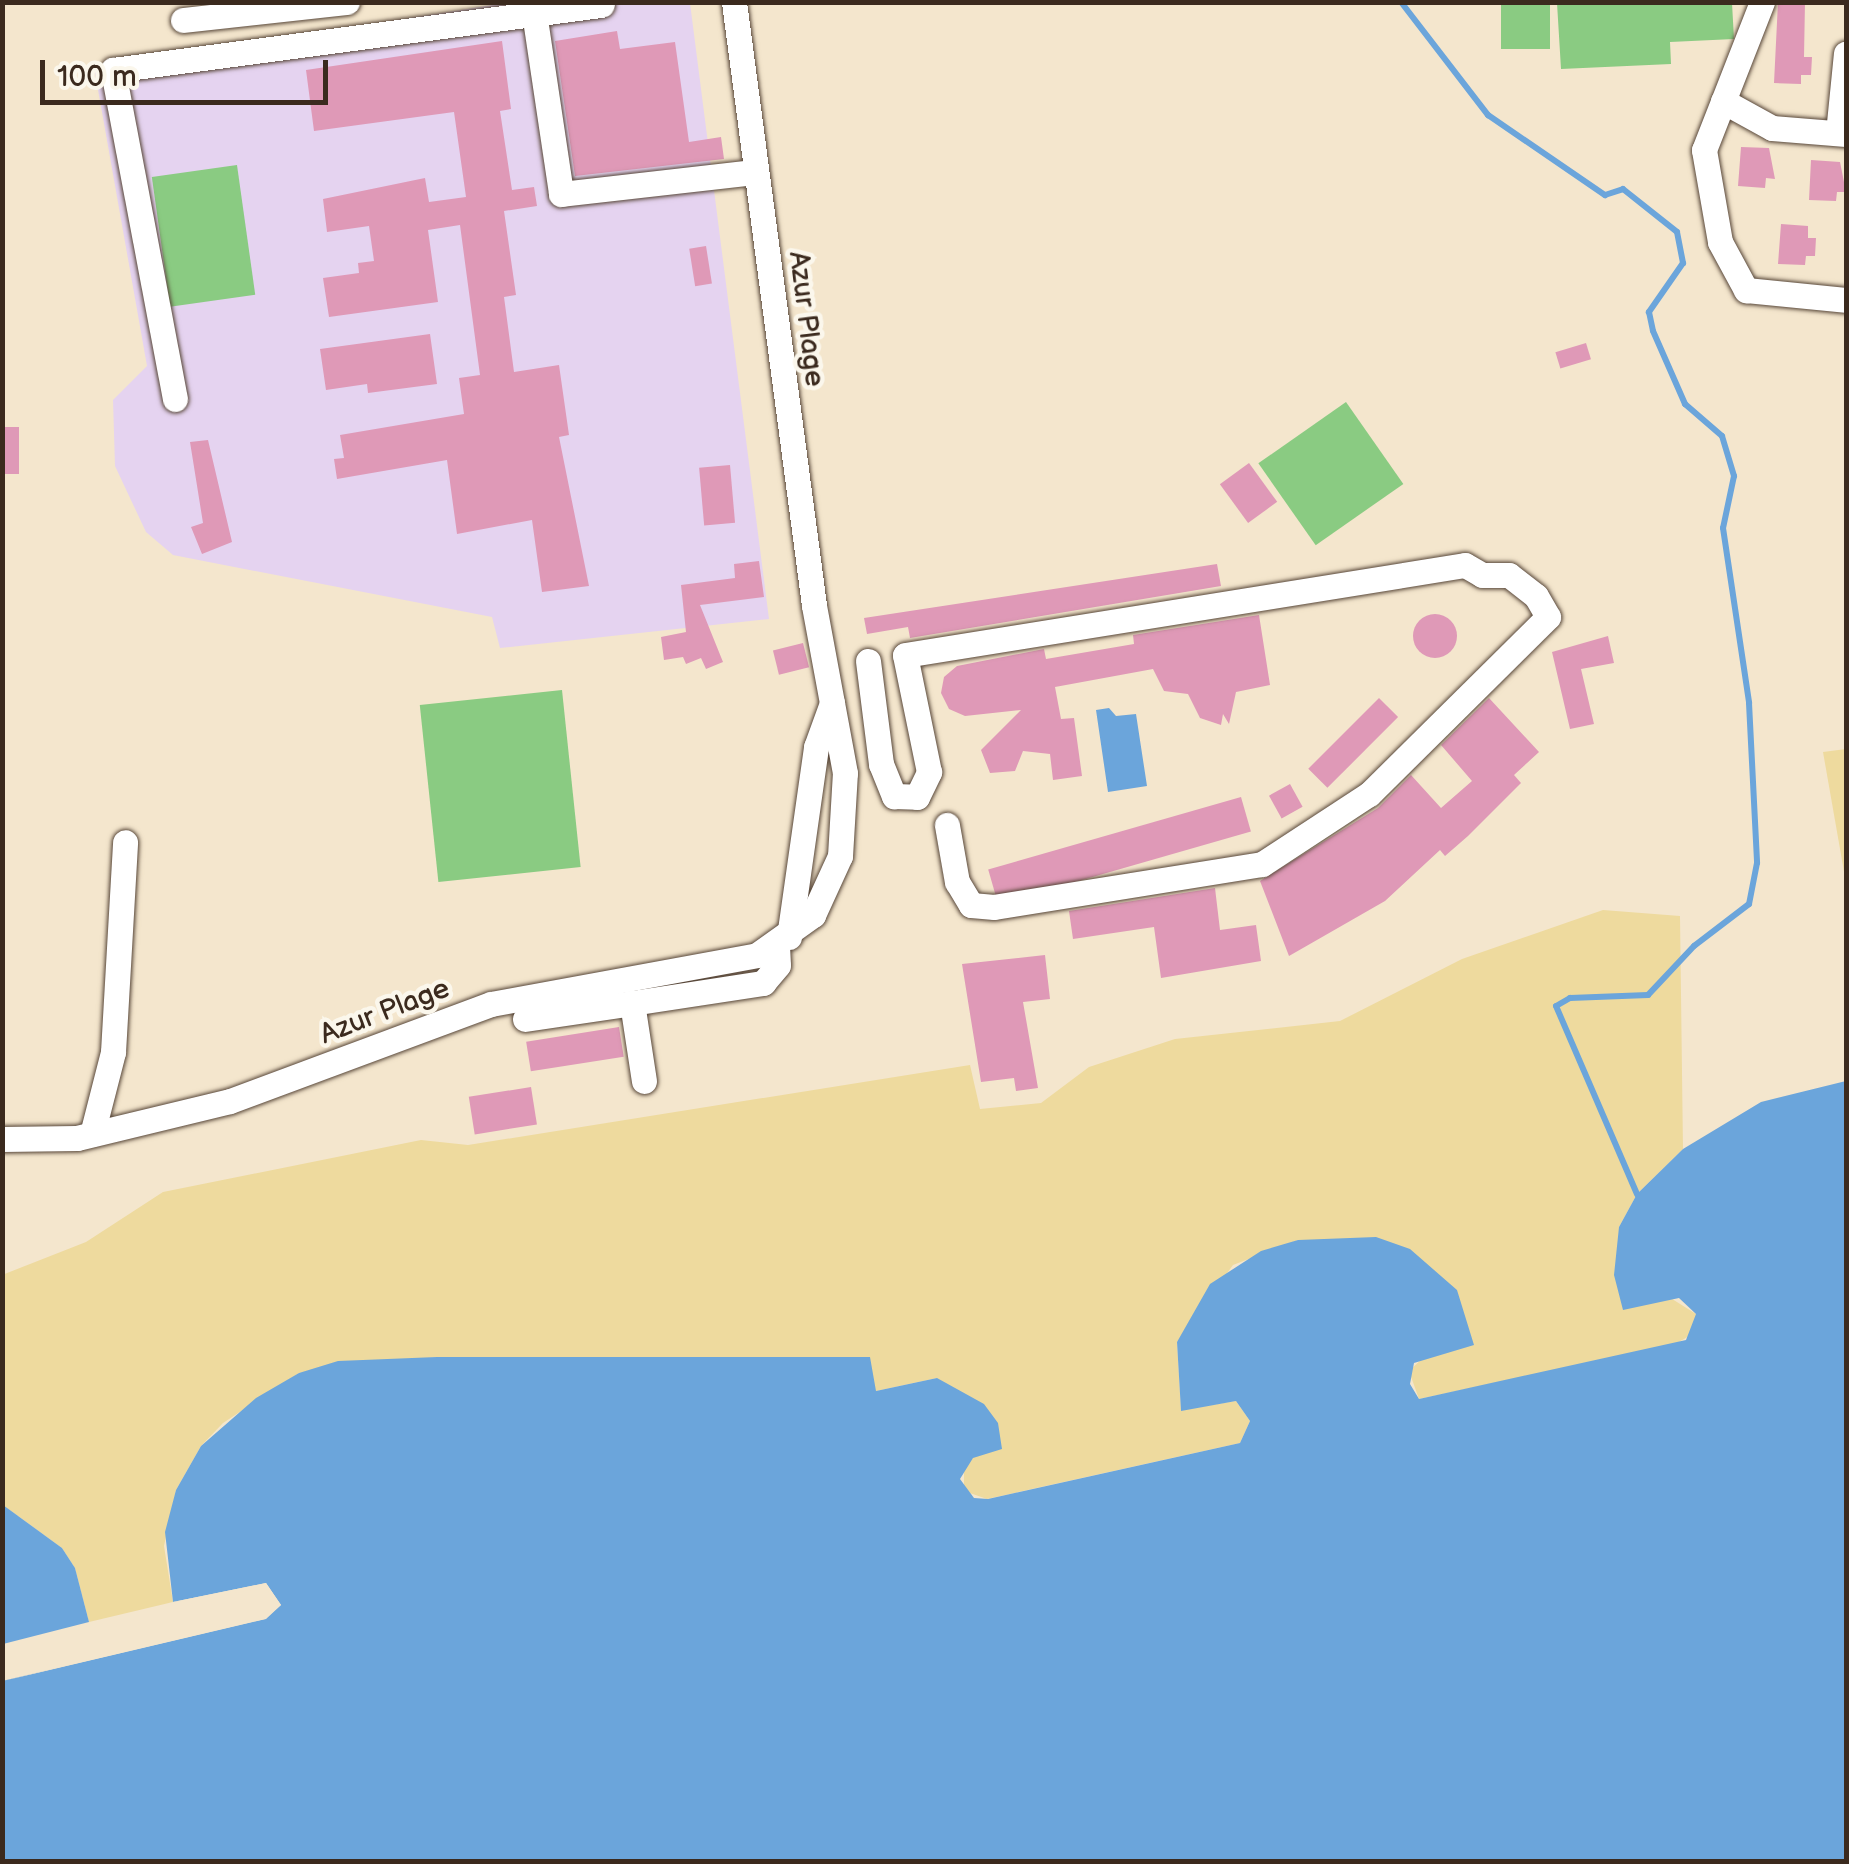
<!DOCTYPE html>
<html>
<head>
<meta charset="utf-8">
<style>
  body { margin:0 }
  #map { position:relative; width:1849px; height:1864px; overflow:hidden; background:#f4e6cd; font-family:"Balsamiq Sans",sans-serif }
  div>[style] { position:absolute }
  [style*='--x'] { left:calc(var(--x)*1px); top:calc(var(--y)*1px); width:calc(var(--w)*1px); rotate:calc(var(--a)*1deg) }
  .built>* { inset:0; background:#e5d3f0 }
  .green>* { inset:0; background:#8acb82; transform-origin:0 0 }
  .sand>* { inset:0; background:#eeda9e }
  .water>* { inset:0; background:#6ba5db }
  .pier>* { inset:0; background:#f4e6cd }
  .stream>* { height:6px; margin:-3px; padding:0 3px; transform-origin:3px; border-radius:3px; background:#6ba5db }
  .building>* { inset:0; background:#df99b7; transform-origin:0 0 }
  .round { border-radius:50% }
  .roads { filter:drop-shadow(0 0 2px #574638) drop-shadow(0 0 2px #574638) }
  .minor>* { height:25px; margin:-12.5px; padding:0 12.5px; transform-origin:12.5px; border-radius:12.5px; background:#fff }
  span { translate:-50% -50%; white-space:nowrap; text-align:center; line-height:1.15; -webkit-text-stroke:9px #fbf7ec; paint-order:stroke }
  .street-label { font-size:28px; color:#3b2a1e }
  .frame { position:absolute; inset:0; border:5px solid #3b2a1e; pointer-events:none }
  .scale { position:absolute; left:40px; top:60px; width:288px; height:45px; box-sizing:border-box; border:5px solid #3b2a1e; border-top:0; padding-left:12px; font-size:30px; line-height:35px; white-space:nowrap; color:#3b2a1e; -webkit-text-stroke:8px #fbf7ec; paint-order:stroke }
</style>
</head>
<body>
<div id="map">
  <div class="built">
    <i style="clip-path:polygon(506px 3px,690px 3px,769px 619px,500px 648px,492px 617px,173px 555px,146px 532px,115px 466px,113px 400px,147px 366px,94px 67px)"></i>
  </div>
  <div class="green">
    <i style="left:1501px;top:3px;width:49px;height:46px"></i>
    <i style="clip-path:polygon(1557px 3px,1732px 3px,1734px 39px,1670px 42px,1671px 64px,1561px 69px)"></i>
    <i style="left:237px;top:165px;width:131px;height:86px;rotate:82deg"></i>
    <i style="left:1346px;top:402px;width:100px;height:107px;rotate:55deg"></i>
    <i style="left:562px;top:690px;width:178px;height:143px;rotate:84deg"></i>
  </div>
  <div class="sand">
    <i style="clip-path:polygon(1846px 749px,1846px 883px,1823px 752px)"></i>
    <i style="clip-path:polygon(1603px 910px,1680px 916px,1683px 1149px,1637px 1194px,1619px 1227px,1669px 1297px,1696px 1314px,1694px 1333px,1674px 1345px,1419px 1399px,1409px 1371px,1423px 1358px,1298px 1240px,1233px 1265px,1177px 1342px,1181px 1410px,1236px 1401px,1250px 1421px,1240px 1443px,987px 1499px,964px 1491px,964px 1467px,973px 1458px,937px 1378px,876px 1391px,542px 1361px,437px 1357px,299px 1373px,223px 1423px,201px 1446px,176px 1490px,164px 1546px,173px 1602px,89px 1622px,75px 1568px,62px 1548px,3px 1505px,2px 1275px,86px 1242px,163px 1192px,421px 1140px,468px 1145px,970px 1065px,980px 1109px,1041px 1103px,1089px 1067px,1175px 1039px,1340px 1021px,1462px 959px)"></i>
  </div>
  <div class="water">
    <i style="clip-path:polygon(1109px 708px,1116px 716px,1136px 714px,1147px 786px,1108px 792px,1096px 710px)"></i>
    <i style="clip-path:polygon(1846px 1081px,1846px 1861px,3px 1861px,2px 1681px,265px 1619px,281px 1605px,266px 1583px,173px 1602px,165px 1532px,176px 1490px,201px 1446px,256px 1398px,299px 1373px,338px 1361px,437px 1357px,870px 1357px,876px 1391px,937px 1378px,984px 1404px,998px 1423px,1002px 1449px,973px 1458px,960px 1479px,974px 1498px,988px 1499px,1240px 1443px,1250px 1421px,1236px 1401px,1181px 1411px,1177px 1342px,1210px 1284px,1261px 1251px,1298px 1240px,1376px 1237px,1410px 1249px,1457px 1290px,1474px 1345px,1414px 1363px,1410px 1384px,1419px 1399px,1686px 1340px,1696px 1314px,1679px 1298px,1623px 1310px,1614px 1275px,1619px 1227px,1637px 1194px,1683px 1149px,1761px 1102px)"></i>
    <i style="clip-path:polygon(3px 1505px,62px 1548px,75px 1568px,89px 1622px,3px 1644px)"></i>
  </div>
  <div class="pier">
    <i style="clip-path:polygon(266px 1583px,281px 1605px,266px 1619px,3px 1681px,264px 1615px,276px 1603px,266px 1588px,168px 1603px)"></i>
  </div>
  <div class="stream">
    <i style="--x:1401;--y:2;--w:143;--a:52.4"></i>
    <i style="--x:1488;--y:115;--w:142;--a:34.4"></i>
    <i style="--x:1605;--y:195;--w:19;--a:-18"></i>
    <i style="--x:1623;--y:189;--w:69;--a:38.5"></i>
    <i style="--x:1677;--y:232;--w:32;--a:79"></i>
    <i style="--x:1683;--y:263;--w:60;--a:124.8"></i>
    <i style="--x:1649;--y:312;--w:19;--a:78"></i>
    <i style="--x:1653;--y:331;--w:80;--a:66.3"></i>
    <i style="--x:1685;--y:404;--w:49;--a:40.9"></i>
    <i style="--x:1722;--y:436;--w:42;--a:73.3"></i>
    <i style="--x:1734;--y:476;--w:53;--a:101.9"></i>
    <i style="--x:1723;--y:528;--w:177;--a:81.5"></i>
    <i style="--x:1749;--y:703;--w:160;--a:87.1"></i>
    <i style="--x:1757;--y:863;--w:42;--a:101"></i>
    <i style="--x:1749;--y:904;--w:69;--a:142.6"></i>
    <i style="--x:1694;--y:946;--w:67;--a:133.2"></i>
    <i style="--x:1648;--y:995;--w:78;--a:177.8"></i>
    <i style="--x:1570;--y:998;--w:16;--a:150"></i>
    <i style="--x:1556;--y:1006;--w:205;--a:66.7"></i>
  </div>
  <div class="building">
    <i style="clip-path:polygon(1778px 2px,1805px 2px,1804px 57px,1812px 57px,1811px 75px,1801px 75px,1801px 84px,1774px 83px)"></i>
    <i style="clip-path:polygon(617px 31px,620px 49px,675px 42px,689px 142px,721px 137px,724px 159px,575px 176px,555px 41px)"></i>
    <i style="clip-path:polygon(502px 41px,511px 109px,500px 111px,512px 190px,534px 187px,537px 206px,504px 211px,516px 295px,504px 297px,514px 372px,559px 365px,569px 435px,559px 437px,589px 586px,542px 592px,532px 520px,457px 534px,447px 460px,337px 479px,334px 459px,344px 458px,340px 435px,464px 414px,459px 378px,480px 375px,460px 225px,428px 230px,438px 302px,329px 317px,323px 278px,359px 273px,358px 263px,374px 261px,369px 226px,327px 232px,323px 199px,425px 178px,429px 202px,466px 197px,454px 112px,314px 131px,306px 70px)"></i>
    <i style="clip-path:polygon(1741px 147px,1769px 148px,1775px 179px,1766px 178px,1765px 188px,1738px 186px)"></i>
    <i style="clip-path:polygon(1811px 160px,1840px 162px,1846px 192px,1837px 192px,1836px 201px,1809px 200px)"></i>
    <i style="clip-path:polygon(1781px 224px,1808px 226px,1808px 238px,1816px 238px,1815px 256px,1806px 256px,1805px 265px,1778px 264px)"></i>
    <i style="left:706px;top:246px;width:38px;height:17px;rotate:81deg"></i>
    <i style="clip-path:polygon(430px 334px,437px 384px,368px 393px,367px 384px,326px 390px,320px 349px)"></i>
    <i style="left:1586px;top:343px;width:17px;height:32px;rotate:73deg"></i>
    <i style="left:2px;top:427px;width:17px;height:47px"></i>
    <i style="clip-path:polygon(208px 440px,232px 542px,202px 554px,191px 527px,203px 523px,190px 442px)"></i>
    <i style="left:1249px;top:463px;width:48px;height:36px;rotate:54deg"></i>
    <i style="left:730px;top:465px;width:58px;height:31px;rotate:85deg"></i>
    <i style="clip-path:polygon(759px 561px,764px 597px,700px 605px,723px 662px,706px 669px,701px 658px,686px 664px,683px 657px,664px 660px,661px 637px,686px 632px,681px 585px,735px 578px,734px 564px)"></i>
    <i style="clip-path:polygon(1217px 564px,1221px 586px,910px 638px,908px 627px,867px 634px,864px 618px)"></i>
    <i class="round" style="left:1413px;top:614px;width:44px;height:44px"></i>
    <i style="clip-path:polygon(1259px 615px,1270px 685px,1236px 692px,1229px 724px,1223px 714px,1221px 725px,1200px 718px,1188px 694px,1164px 691px,1153px 669px,1055px 687px,1061px 719px,1074px 718px,1082px 776px,1053px 780px,1050px 754px,1023px 751px,1015px 771px,990px 773px,981px 750px,1021px 710px,965px 716px,949px 709px,941px 693px,944px 677px,957px 666px,1044px 649px,1046px 659px,1134px 644px,1133px 635px)"></i>
    <i style="clip-path:polygon(1608px 636px,1614px 663px,1581px 669px,1594px 724px,1570px 729px,1552px 652px)"></i>
    <i style="left:803px;top:643px;width:25px;height:31px;rotate:76deg"></i>
    <i style="left:1379px;top:698px;width:27px;height:100px;rotate:45deg"></i>
    <i style="clip-path:polygon(1489px 698px,1539px 752px,1514px 775px,1521px 783px,1468px 836px,1445px 856px,1440px 850px,1385px 901px,1289px 956px,1260px 881px,1378px 808px,1411px 775px,1441px 808px,1472px 781px,1441px 745px)"></i>
    <i style="left:1290px;top:784px;width:26px;height:24px;rotate:61deg"></i>
    <i style="left:1241px;top:797px;width:36px;height:263px;rotate:74deg"></i>
    <i style="clip-path:polygon(1215px 888px,1220px 930px,1256px 925px,1261px 961px,1161px 978px,1154px 927px,1073px 939px,1069px 911px)"></i>
    <i style="clip-path:polygon(1045px 955px,1050px 999px,1023px 1002px,1038px 1088px,1016px 1091px,1014px 1078px,981px 1082px,962px 964px)"></i>
    <i style="left:619px;top:1027px;width:30px;height:94px;rotate:81deg"></i>
    <i style="left:531px;top:1087px;width:38px;height:63px;rotate:81deg"></i>
  </div>
  <div class="roads">
    <div class="minor">
      <i style="--x:1762;--y:2;--w:159;--a:111.4"></i>
      <i style="--x:1704;--y:150;--w:93;--a:80.1"></i>
      <i style="--x:1720;--y:242;--w:55;--a:61.6"></i>
      <i style="--x:1746;--y:290;--w:100;--a:5.7"></i>
      <i style="--x:535;--y:19;--w:177;--a:81.5"></i>
      <i style="--x:561;--y:194;--w:195;--a:-6.5"></i>
      <i style="--x:183;--y:20;--w:165;--a:-6.3"></i>
      <i style="--x:1723;--y:101;--w:56;--a:28.9"></i>
      <i style="--x:1772;--y:128;--w:74;--a:4.6"></i>
      <i style="--x:1838;--y:133;--w:80;--a:-84.3"></i>
      <i style="--x:175;--y:399;--w:335;--a:-100.7"></i>
      <i style="--x:113;--y:70;--w:493;--a:-7.6"></i>
      <i style="--x:868;--y:661;--w:104;--a:82.8"></i>
      <i style="--x:881;--y:764;--w:35;--a:68"></i>
      <i style="--x:894;--y:796;--w:23;--a:2"></i>
      <i style="--x:917;--y:797;--w:28;--a:-64"></i>
      <i style="--x:929;--y:772;--w:119;--a:-101.6"></i>
      <i style="--x:905;--y:655;--w:567;--a:-9.13"></i>
      <i style="--x:1465;--y:565;--w:20;--a:30"></i>
      <i style="--x:1482;--y:575;--w:27;--a:0"></i>
      <i style="--x:1509;--y:575;--w:34;--a:38"></i>
      <i style="--x:1536;--y:596;--w:24;--a:60"></i>
      <i style="--x:1548;--y:617;--w:252;--a:135.3"></i>
      <i style="--x:1369;--y:794;--w:128;--a:146.8"></i>
      <i style="--x:1262;--y:864;--w:271;--a:170.9"></i>
      <i style="--x:994;--y:907;--w:23;--a:-175"></i>
      <i style="--x:971;--y:905;--w:27;--a:-121"></i>
      <i style="--x:957;--y:882;--w:58;--a:-100"></i>
      <i style="--x:789;--y:937;--w:192;--a:-81.9"></i>
      <i style="--x:816;--y:747;--w:47;--a:-70"></i>
      <i style="--x:525;--y:1019;--w:108;--a:-8.5"></i>
      <i style="--x:644;--y:1081;--w:79;--a:-98.7"></i>
      <i style="--x:632;--y:1003;--w:133;--a:-8.7"></i>
      <i style="--x:763;--y:983;--w:23;--a:-50"></i>
      <i style="--x:778;--y:965;--w:19;--a:-93"></i>
      <i style="--x:92;--y:1134;--w:85;--a:-75.6"></i>
      <i style="--x:113;--y:1052;--w:210;--a:-86.7"></i>
      <i style="--x:2;--y:1139;--w:75;--a:-0.8"></i>
      <i style="--x:77;--y:1138;--w:157;--a:-13.6"></i>
      <i style="--x:230;--y:1101;--w:278;--a:-20.4"></i>
      <i style="--x:491;--y:1004;--w:270;--a:-10.4"></i>
      <i style="--x:757;--y:955;--w:69;--a:-35.5"></i>
      <i style="--x:813;--y:915;--w:65;--a:-65.4"></i>
      <i style="--x:840;--y:856;--w:83;--a:-86.6"></i>
      <i style="--x:845;--y:773;--w:171;--a:-100.5"></i>
      <i style="--x:814;--y:605;--w:608;--a:-97.56"></i>
    </div>
  </div>
  <div class="street-label">
    <span style="left:806px;top:319px;rotate:83deg">Azur Plage</span>
    <span style="left:385px;top:1012px;rotate:-21deg">Azur Plage</span>
  </div>
  <div class="frame"></div>
  <div class="scale">100 m</div>
</div>
</body>
</html>
